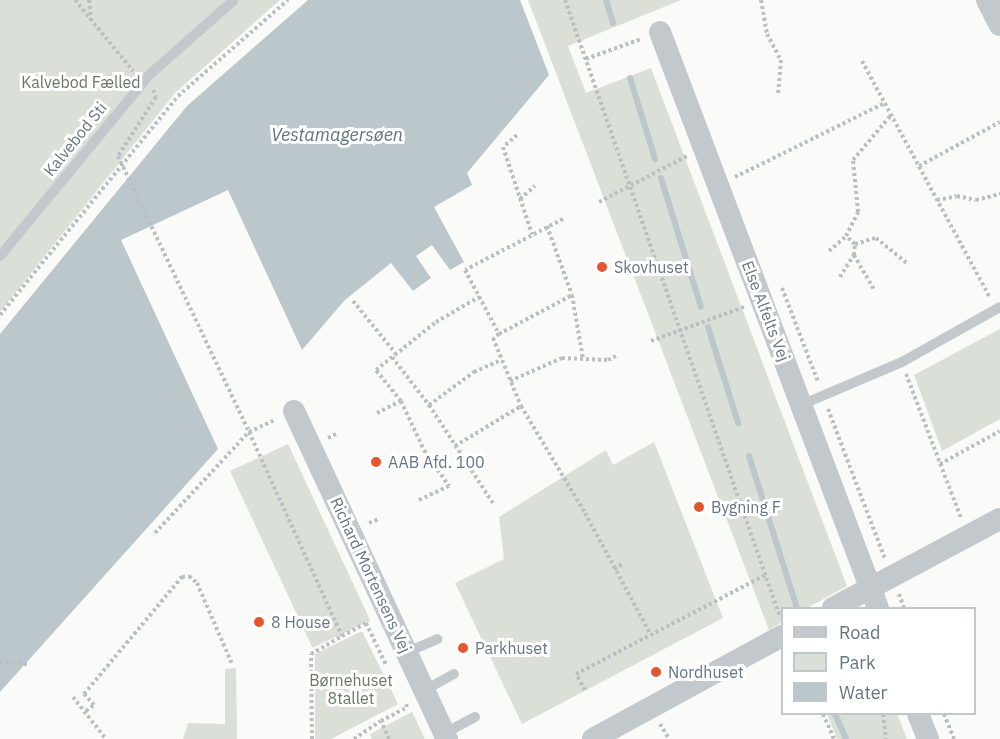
<!DOCTYPE html>
<html>
<head>
<meta charset="utf-8">
<style>
  body { margin:0 }
  #map { position:relative; width:1000px; height:739px; overflow:hidden; background:#fafaf8; font-family:"IBM Plex Sans",sans-serif }
  div>[style] { position:absolute }
  [style*='--x'] { left:calc(var(--x)*1px); top:calc(var(--y)*1px); width:calc(var(--w)*1px); rotate:calc(var(--a)*1deg) }
  .green>* { inset:0; background:#dadfd7; transform-origin:0 0 }
  .water>* { inset:0; background:#bbc7cb }
  .stream>* { height:6px; margin:-3px; padding:0 3px; transform-origin:3px; border-radius:3px; background:#bbc7cb }
  .path>* { height:4px; margin-top:-2px; transform-origin:0; background:repeating-linear-gradient(90deg,#bbbfc2 0 3px,transparent 0 6px) }
  .lane>* { height:10px; margin:-5px; padding:0 5px; transform-origin:5px; border-radius:5px; background:#c3c8cc }
  .street>* { height:22px; margin:-11px; padding:0 11px; transform-origin:11px; border-radius:11px; background:#c3c8cc }
  .dots>* { width:16px; height:16px; translate:-50% -50%; box-sizing:border-box; border:3px solid #fff; border-radius:50% }
  span { translate:-50% -50%; white-space:nowrap; text-align:center; line-height:1.15; -webkit-text-stroke:6px #fff; paint-order:stroke }
  .park-label { font-size:16px; color:#687a64 }
  .street-label { font-size:16px; color:#657683 }
  .poi-label { font-size:16px; color:#657683 }
  .left { translate:0 -50%; text-align:left }
  .water-label { font-size:18px; color:#60757c; font-style:italic }
  .legend { position:absolute; left:781px; top:607px; width:195px; height:108px; box-sizing:border-box; background:#fff; border:2px solid #c1c8cd; margin:0; padding:8px 10px; list-style:none; font-size:18px; color:#657683 }
  .legend li { display:flex; align-items:center; gap:12px; height:30px }
  .legend b { width:30px; border:2px solid #c1c8cd }
</style>
</head>
<body>
<div id="map">
  <div class="green">
    <i style="clip-path:polygon(0 0,280px 0,175px 93px,0 312px)"></i>
    <i style="clip-path:polygon(528px 0,681px 0,568px 46px,586px 93px,651px 68px,847px 586px,807px 608px,782px 608px,782px 622px,769px 630px)"></i>
    <i style="clip-path:polygon(1000px 329px,1000px 419px,942px 451px,914px 375px)"></i>
    <i style="clip-path:polygon(654px 442px,723px 618px,522px 724px,455px 583px,504px 559px,499px 517px,606px 450px,613px 465px)"></i>
    <i style="left:288px;top:444px;width:195px;height:64px;rotate:65deg"></i>
    <i style="clip-path:polygon(362px 631px,398px 704px,331px 739px,315px 739px,315px 654px)"></i>
    <i style="clip-path:polygon(236px 668px,237px 739px,183px 739px,188px 723px,225px 724px,225px 669px)"></i>
    <i style="clip-path:polygon(412px 712px,425px 739px,372px 739px,370px 734px)"></i>
    <i style="clip-path:polygon(827px 714px,897px 714px,907px 739px,837px 739px)"></i>
  </div>
  <div class="water">
    <i style="clip-path:polygon(308px 0,520px 0,549px 75px,467px 173px,472px 185px,434px 207px,464px 262px,450px 270px,432px 245px,416px 256px,431px 278px,413px 291px,391px 263px,345px 300px,302px 350px,228px 190px,121px 240px,218px 449px,0 692px,0 334px,187px 106px)"></i>
  </div>
  <div class="stream">
    <i style="--x:606;--y:0;--w:24;--a:73"></i>
    <i style="--x:630;--y:78;--w:85;--a:72.8"></i>
    <i style="--x:661;--y:178;--w:135;--a:72.8"></i>
    <i style="--x:708;--y:327;--w:101;--a:72.6"></i>
    <i style="--x:749;--y:456;--w:159;--a:72.5"></i>
    <i style="--x:835;--y:714;--w:27;--a:66"></i>
  </div>
  <div class="path">
    <i style="--x:75;--y:0;--w:92;--a:50.8"></i>
    <i style="--x:89;--y:0;--w:20;--a:84"></i>
    <i style="--x:565;--y:0;--w:653;--a:70.79"></i>
    <i style="--x:761;--y:0;--w:35;--a:80"></i>
    <i style="--x:767;--y:34;--w:30;--a:62"></i>
    <i style="--x:781;--y:60;--w:33;--a:95"></i>
    <i style="--x:586;--y:59;--w:59;--a:-20"></i>
    <i style="--x:862;--y:61;--w:269;--a:61.6"></i>
    <i style="--x:153;--y:90;--w:8;--a:67"></i>
    <i style="--x:156;--y:97;--w:70;--a:122.8"></i>
    <i style="--x:118;--y:156;--w:306;--a:64.6"></i>
    <i style="--x:249;--y:432;--w:29;--a:-25"></i>
    <i style="--x:517;--y:135;--w:18;--a:139"></i>
    <i style="--x:503;--y:147;--w:92;--a:71.6"></i>
    <i style="--x:919;--y:166;--w:92;--a:-28.5"></i>
    <i style="--x:735;--y:177;--w:167;--a:-26.3"></i>
    <i style="--x:520;--y:199;--w:20;--a:-41"></i>
    <i style="--x:937;--y:200;--w:20;--a:-11"></i>
    <i style="--x:957;--y:196;--w:19;--a:12"></i>
    <i style="--x:976;--y:200;--w:25;--a:-14"></i>
    <i style="--x:599;--y:202;--w:99;--a:-27.6"></i>
    <i style="--x:563;--y:219;--w:110;--a:152.5"></i>
    <i style="--x:465;--y:270;--w:72;--a:62"></i>
    <i style="--x:499;--y:334;--w:7;--a:146"></i>
    <i style="--x:493;--y:338;--w:74;--a:67.6"></i>
    <i style="--x:521;--y:406;--w:125;--a:59.1"></i>
    <i style="--x:585;--y:513;--w:136;--a:61.6"></i>
    <i style="--x:547;--y:226;--w:73;--a:70.1"></i>
    <i style="--x:572;--y:295;--w:65;--a:80.2"></i>
    <i style="--x:855;--y:244;--w:22;--a:-16"></i>
    <i style="--x:876;--y:238;--w:41;--a:39.1"></i>
    <i style="--x:829;--y:251;--w:23;--a:-41"></i>
    <i style="--x:854;--y:255;--w:39;--a:60"></i>
    <i style="--x:840;--y:277;--w:26;--a:-58"></i>
    <i style="--x:854;--y:255;--w:11;--a:-85"></i>
    <i style="--x:855;--y:244;--w:12;--a:-138"></i>
    <i style="--x:846;--y:236;--w:27;--a:-63"></i>
    <i style="--x:858;--y:212;--w:52;--a:-95.5"></i>
    <i style="--x:853;--y:160;--w:59;--a:-49.8"></i>
    <i style="--x:782;--y:288;--w:101;--a:69"></i>
    <i style="--x:353;--y:301;--w:68;--a:50.9"></i>
    <i style="--x:0;--y:315;--w:282;--a:-50.9"></i>
    <i style="--x:178;--y:96;--w:146;--a:-41.1"></i>
    <i style="--x:499;--y:334;--w:83;--a:-28.1"></i>
    <i style="--x:651;--y:341;--w:99;--a:-20.1"></i>
    <i style="--x:392;--y:357;--w:61;--a:52.4"></i>
    <i style="--x:429;--y:405;--w:117;--a:56.9"></i>
    <i style="--x:906;--y:374;--w:154;--a:69.1"></i>
    <i style="--x:510;--y:381;--w:57;--a:-23.9"></i>
    <i style="--x:562;--y:358;--w:46;--a:2.5"></i>
    <i style="--x:608;--y:360;--w:9;--a:-27"></i>
    <i style="--x:401;--y:401;--w:54;--a:64.9"></i>
    <i style="--x:424;--y:450;--w:44;--a:55.2"></i>
    <i style="--x:449;--y:486;--w:35;--a:155"></i>
    <i style="--x:429;--y:405;--w:56;--a:-36.3"></i>
    <i style="--x:474;--y:372;--w:30;--a:-24"></i>
    <i style="--x:828;--y:409;--w:160;--a:69.2"></i>
    <i style="--x:377;--y:413;--w:27;--a:-27"></i>
    <i style="--x:401;--y:401;--w:40;--a:-129"></i>
    <i style="--x:376;--y:370;--w:77;--a:-38.7"></i>
    <i style="--x:436;--y:322;--w:50;--a:-30.2"></i>
    <i style="--x:328;--y:438;--w:11;--a:-27"></i>
    <i style="--x:455;--y:446;--w:77;--a:-31.2"></i>
    <i style="--x:940;--y:464;--w:68;--a:-28.8"></i>
    <i style="--x:369;--y:523;--w:11;--a:-22"></i>
    <i style="--x:155;--y:533;--w:138;--a:-47.1"></i>
    <i style="--x:249;--y:432;--w:224;--a:65.5"></i>
    <i style="--x:342;--y:636;--w:27;--a:-28"></i>
    <i style="--x:366;--y:623;--w:47;--a:64.5"></i>
    <i style="--x:614;--y:569;--w:10;--a:-29"></i>
    <i style="--x:899;--y:594;--w:15;--a:70"></i>
    <i style="--x:0;--y:662;--w:27;--a:4"></i>
    <i style="--x:585;--y:690;--w:18;--a:-119"></i>
    <i style="--x:576;--y:674;--w:213;--a:-27.6"></i>
    <i style="--x:73;--y:697;--w:53;--a:51.8"></i>
    <i style="--x:86;--y:711;--w:10;--a:-37"></i>
    <i style="--x:94;--y:705;--w:15;--a:-132"></i>
    <i style="--x:84;--y:694;--w:153;--a:-50.1"></i>
    <i style="--x:182;--y:577;--w:7;--a:-8"></i>
    <i style="--x:189;--y:576;--w:11;--a:41"></i>
    <i style="--x:197;--y:583;--w:88;--a:66.6"></i>
    <i style="--x:823;--y:714;--w:27;--a:66"></i>
    <i style="--x:883;--y:714;--w:25;--a:83"></i>
    <i style="--x:944;--y:714;--w:27;--a:68"></i>
    <i style="--x:660;--y:724;--w:17;--a:59"></i>
    <i style="--x:312;--y:739;--w:85;--a:-90.7"></i>
    <i style="--x:311;--y:654;--w:36;--a:-30"></i>
    <i style="--x:354;--y:739;--w:32;--a:-34"></i>
    <i style="--x:389;--y:739;--w:20;--a:-114"></i>
    <i style="--x:381;--y:721;--w:30;--a:-28"></i>
    <i style="--x:407;--y:707;--w:3;--a:-108"></i>
  </div>
  <div class="lane">
    <i style="--x:0;--y:256;--w:234;--a:-50.5"></i>
    <i style="--x:149;--y:75;--w:113;--a:-41.4"></i>
    <i style="--x:801;--y:405;--w:110;--a:-23.1"></i>
    <i style="--x:902;--y:362;--w:112;--a:-29.3"></i>
    <i style="--x:407;--y:652;--w:33;--a:-23"></i>
    <i style="--x:425;--y:690;--w:33;--a:-29"></i>
    <i style="--x:445;--y:733;--w:34;--a:-28"></i>
  </div>
  <div class="street">
    <i style="--x:987;--y:0;--w:28;--a:63"></i>
    <i style="--x:660;--y:32;--w:616;--a:69.27"></i>
    <i style="--x:294;--y:411;--w:362;--a:65"></i>
    <i style="--x:833;--y:608;--w:189;--a:-28.1"></i>
    <i style="--x:918;--y:714;--w:27;--a:68"></i>
    <i style="--x:593;--y:739;--w:215;--a:-28.6"></i>
  </div>
  <div class="dots">
    <i style="left:602px;top:267px;background:#e4572e"></i>
    <i style="left:376px;top:462px;background:#e4572e"></i>
    <i style="left:699px;top:507px;background:#e4572e"></i>
    <i style="left:259px;top:622px;background:#e4572e"></i>
    <i style="left:463px;top:648px;background:#e4572e"></i>
    <i style="left:656px;top:672px;background:#e4572e"></i>
  </div>
  <div class="park-label">
    <span style="left:81px;top:82px">Kalvebod Fælled</span>
    <span style="left:351px;top:689px">Børnehuset<br>8tallet</span>
  </div>
  <div class="street-label">
    <span style="left:75px;top:139px;rotate:-51deg">Kalvebod Sti</span>
    <span style="left:766px;top:311px;rotate:69deg">Else Alfelts Vej</span>
    <span style="left:371px;top:575px;rotate:65deg">Richard Mortensens Vej</span>
  </div>
  <div class="poi-label">
    <span class="left" style="left:614px;top:267px">Skovhuset</span>
    <span class="left" style="left:388px;top:462px">AAB Afd. 100</span>
    <span class="left" style="left:711px;top:507px">Bygning F</span>
    <span class="left" style="left:271px;top:622px">8 House</span>
    <span class="left" style="left:475px;top:648px">Parkhuset</span>
    <span class="left" style="left:668px;top:672px">Nordhuset</span>
  </div>
  <div class="water-label">
    <span style="left:337px;top:135px">Vestamagersøen</span>
  </div>
  <ul class="legend">
  <li><b style="height:8px;background:#c3c8cc"></b>Road</li>
  <li><b style="height:16px;background:#dadfd7"></b>Park</li>
  <li><b style="height:16px;background:#bbc7cb"></b>Water</li>
  </ul>
</div>
</body>
</html>
